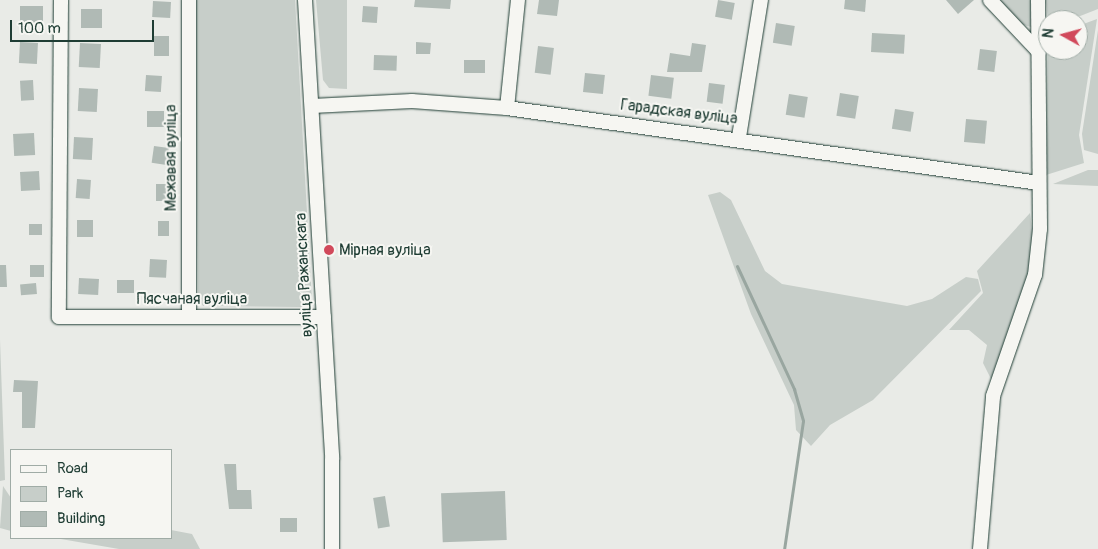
<!DOCTYPE html>
<html>
<head>
<meta charset="utf-8">
<style>
  body { margin:0 }
  #map { position:relative; width:1098px; height:549px; overflow:hidden; background:#e9ebe7; font-family:Pangolin,sans-serif }
  div>[style] { position:absolute }
  [style*='--x'] { left:calc(var(--x)*1px); top:calc(var(--y)*1px); width:calc(var(--w)*1px); rotate:calc(var(--a)*1deg) }
  .green>* { inset:0; background:#c7cec9 }
  .stream>* { height:3px; margin:-1.5px; padding:0 1.5px; transform-origin:1.5px; border-radius:1.5px; background:#99a6a0 }
  .building>* { inset:0; background:#b0bab5; transform-origin:0 0 }
  .roads { filter:drop-shadow(0 0 1px #1f3d34) drop-shadow(0 0 1px #1f3d34) }
  .minor>* { height:14px; margin:-7px; padding:0 7px; transform-origin:7px; border-radius:7px; background:#f6f6f2 }
  .dots>* { width:14px; height:14px; translate:-50% -50%; box-sizing:border-box; border:2px solid #f6f6f2; border-radius:50% }
  span { translate:-50% -50%; white-space:nowrap; text-align:center; line-height:1.15; -webkit-text-stroke:4px #f6f6f2; paint-order:stroke }
  .street-label { font-size:16px; color:#1f3d34 }
  .poi-label { font-size:16px; color:#1f3d34 }
  .left { translate:0 -50%; text-align:left }
  .legend { position:absolute; left:10px; top:449px; width:162px; height:90px; box-sizing:border-box; background:#f6f6f2; border:1px solid #a0aca6; margin:0; padding:6px 9px; list-style:none; font-size:15px; color:#1f3d34 }
  .legend li { display:flex; align-items:center; gap:10px; height:25px }
  .legend b { width:25px; border:1px solid #a0aca6 }
  .north { position:absolute; left:1038px; top:10px; width:50px; height:50px; box-sizing:border-box; background:#f6f6f2; border:1px solid #a0aca6; border-radius:50%; rotate:277deg; font-size:14px; font-weight:700; line-height:20px; text-align:center; color:#1f3d34 }
  .north::after { content:''; display:block; margin:auto; width:18px; height:22px; background:#d1495b; clip-path:polygon(50% 0,100% 100%,50% 72%,0 100%) }
  .scale { position:absolute; left:10px; top:20px; width:144px; height:22px; box-sizing:border-box; border:2px solid #1f3d34; border-top:0; padding-left:6px; font-size:15px; line-height:18px; white-space:nowrap; color:#1f3d34; -webkit-text-stroke:4px #f6f6f2; paint-order:stroke }
</style>
</head>
<body>
<div id="map">
  <div class="green">
    <i style="clip-path:polygon(195px 0,295px 0,312px 301px,302px 307px,203px 306px,198px 299px)"></i>
    <i style="clip-path:polygon(316px 0,347px 0,347px 89px,329px 88px,323px 80px)"></i>
    <i style="clip-path:polygon(999px 0,1031px 0,1031px 27px,1021px 24px)"></i>
    <i style="clip-path:polygon(1046px 0,1098px 0,1098px 9px,1070px 20px,1048px 21px)"></i>
    <i style="clip-path:polygon(1097px 19px,1079px 135px,1084px 163px,1046px 175px,1048px 47px,1078px 50px,1078px 26px)"></i>
    <i style="clip-path:polygon(1098px 30px,1098px 154px,1084px 150px,1082px 134px)"></i>
    <i style="clip-path:polygon(1088px 170px,1098px 170px,1098px 186px,1053px 184px)"></i>
    <i style="clip-path:polygon(720px 192px,731px 200px,765px 271px,782px 284px,907px 306px,932px 299px,966px 277px,978px 279px,981px 291px,873px 400px,830px 425px,811px 446px,796px 430px,794px 405px,751px 314px,708px 195px)"></i>
    <i style="clip-path:polygon(1030px 213px,1033px 238px,1027px 279px,992px 381px,983px 363px,987px 345px,969px 330px,949px 330px,983px 293px,977px 271px)"></i>
    <i style="clip-path:polygon(0 340px,5px 480px,0 481px)"></i>
    <i style="clip-path:polygon(3px 486px,11px 498px,11px 531px,0 528px)"></i>
    <i style="clip-path:polygon(171px 530px,192px 534px,200px 549px,119px 549px,55px 538px,171px 538px)"></i>
  </div>
  <div class="stream">
    <i style="--x:737;--y:266;--w:136;--a:65.1"></i>
    <i style="--x:794;--y:389;--w:33;--a:74"></i>
    <i style="--x:803;--y:421;--w:129;--a:98.4"></i>
  </div>
  <div class="building">
    <i style="clip-path:polygon(415px 0,451px 0,450px 9px,414px 7px)"></i>
    <i style="clip-path:polygon(539px 0,559px 0,557px 16px,537px 14px)"></i>
    <i style="left:718px;top:0;width:17px;height:17px;rotate:10deg"></i>
    <i style="clip-path:polygon(845px 0,866px 0,865px 12px,844px 9px)"></i>
    <i style="clip-path:polygon(946px 0,974px 0,958px 14px)"></i>
    <i style="left:153px;top:1px;width:18px;height:16px;rotate:3deg"></i>
    <i style="left:20px;top:6px;width:23px;height:17px"></i>
    <i style="left:363px;top:6px;width:15px;height:16px;rotate:4deg"></i>
    <i style="left:81px;top:9px;width:21px;height:19px"></i>
    <i style="left:776px;top:23px;width:19px;height:20px;rotate:9deg"></i>
    <i style="left:872px;top:33px;width:33px;height:19px;rotate:3deg"></i>
    <i style="left:154px;top:36px;width:15px;height:20px"></i>
    <i style="left:20px;top:42px;width:18px;height:21px;rotate:3deg"></i>
    <i style="clip-path:polygon(416px 42px,431px 43px,430px 54px,416px 54px)"></i>
    <i style="left:80px;top:43px;width:21px;height:24px;rotate:3deg"></i>
    <i style="clip-path:polygon(692px 43px,706px 45px,702px 72px,667px 72px,670px 53px,690px 56px)"></i>
    <i style="left:538px;top:46px;width:16px;height:27px;rotate:7deg"></i>
    <i style="left:980px;top:49px;width:17px;height:21px;rotate:7deg"></i>
    <i style="left:374px;top:55px;width:23px;height:15px;rotate:2deg"></i>
    <i style="left:464px;top:60px;width:21px;height:13px"></i>
    <i style="left:585px;top:73px;width:20px;height:19px;rotate:6deg"></i>
    <i style="left:146px;top:75px;width:16px;height:16px;rotate:4deg"></i>
    <i style="left:651px;top:75px;width:23px;height:21px;rotate:7deg"></i>
    <i style="left:33px;top:80px;width:20px;height:13px;rotate:87deg"></i>
    <i style="left:709px;top:83px;width:16px;height:19px;rotate:7deg"></i>
    <i style="left:79px;top:88px;width:19px;height:23px;rotate:3deg"></i>
    <i style="left:840px;top:93px;width:19px;height:23px;rotate:9deg"></i>
    <i style="left:789px;top:94px;width:19px;height:21px;rotate:9deg"></i>
    <i style="left:895px;top:109px;width:19px;height:20px;rotate:9deg"></i>
    <i style="left:147px;top:111px;width:17px;height:16px"></i>
    <i style="left:966px;top:119px;width:21px;height:23px;rotate:5deg"></i>
    <i style="left:34px;top:133px;width:22px;height:21px;rotate:87deg"></i>
    <i style="left:74px;top:137px;width:19px;height:22px;rotate:3deg"></i>
    <i style="left:154px;top:146px;width:15px;height:17px;rotate:8deg"></i>
    <i style="left:39px;top:171px;width:19px;height:19px;rotate:87deg"></i>
    <i style="left:77px;top:179px;width:14px;height:19px;rotate:4deg"></i>
    <i style="left:156px;top:184px;width:14px;height:17px"></i>
    <i style="left:77px;top:220px;width:16px;height:17px"></i>
    <i style="left:158px;top:221px;width:11px;height:15px"></i>
    <i style="left:29px;top:224px;width:13px;height:11px"></i>
    <i style="left:150px;top:259px;width:17px;height:18px;rotate:3deg"></i>
    <i style="clip-path:polygon(0 265px,6px 265px,7px 287px,0 287px)"></i>
    <i style="left:30px;top:265px;width:14px;height:12px"></i>
    <i style="left:79px;top:278px;width:20px;height:16px;rotate:3deg"></i>
    <i style="left:117px;top:280px;width:17px;height:13px"></i>
    <i style="left:36px;top:283px;width:11px;height:16px;rotate:85deg"></i>
    <i style="clip-path:polygon(14px 380px,38px 381px,35px 428px,22px 428px,22px 392px,13px 392px)"></i>
    <i style="clip-path:polygon(224px 464px,236px 464px,237px 490px,251px 490px,252px 509px,229px 509px)"></i>
    <i style="left:505px;top:491px;width:49px;height:64px;rotate:88deg"></i>
    <i style="left:385px;top:496px;width:31px;height:12px;rotate:81deg"></i>
    <i style="left:280px;top:518px;width:17px;height:14px"></i>
  </div>
  <div class="roads">
    <div class="minor">
      <i style="--x:61;--y:0;--w:317;--a:90.4"></i>
      <i style="--x:59;--y:317;--w:265;--a:0"></i>
      <i style="--x:189;--y:0;--w:315;--a:90"></i>
      <i style="--x:305;--y:0;--w:460;--a:86.6"></i>
      <i style="--x:332;--y:459;--w:90;--a:90"></i>
      <i style="--x:990;--y:0;--w:71;--a:46.7"></i>
      <i style="--x:312;--y:106;--w:100;--a:-2.9"></i>
      <i style="--x:412;--y:101;--w:95;--a:4.2"></i>
      <i style="--x:507;--y:108;--w:537;--a:8.02"></i>
      <i style="--x:507;--y:108;--w:109;--a:-84.2"></i>
      <i style="--x:739;--y:137;--w:139;--a:-80.9"></i>
      <i style="--x:980;--y:549;--w:154;--a:-85.1"></i>
      <i style="--x:993;--y:396;--w:128;--a:-70.9"></i>
      <i style="--x:1035;--y:275;--w:46;--a:-83.8"></i>
      <i style="--x:1040;--y:229;--w:229;--a:-90.5"></i>
    </div>
  </div>
  <div class="dots">
    <i style="left:329px;top:250px;background:#d1495b"></i>
  </div>
  <div class="street-label">
    <span style="left:679px;top:112px;rotate:7deg">Гарадская вуліца</span>
    <span style="left:171px;top:158px;rotate:-90deg">Межавая вуліца</span>
    <span style="left:304px;top:275px;rotate:-93deg">вуліца Ражанскага</span>
    <span style="left:192px;top:299px">Пясчаная вуліца</span>
  </div>
  <div class="poi-label">
    <span class="left" style="left:339px;top:250px">Мірная вуліца</span>
  </div>
  <ul class="legend">
  <li><b style="height:6px;background:#f6f6f2"></b>Road</li>
  <li><b style="height:14px;background:#c7cec9"></b>Park</li>
  <li><b style="height:14px;background:#b0bab5"></b>Building</li>
  </ul>
  <div class="north">N</div>
  <div class="scale">100 m</div>
</div>
</body>
</html>
